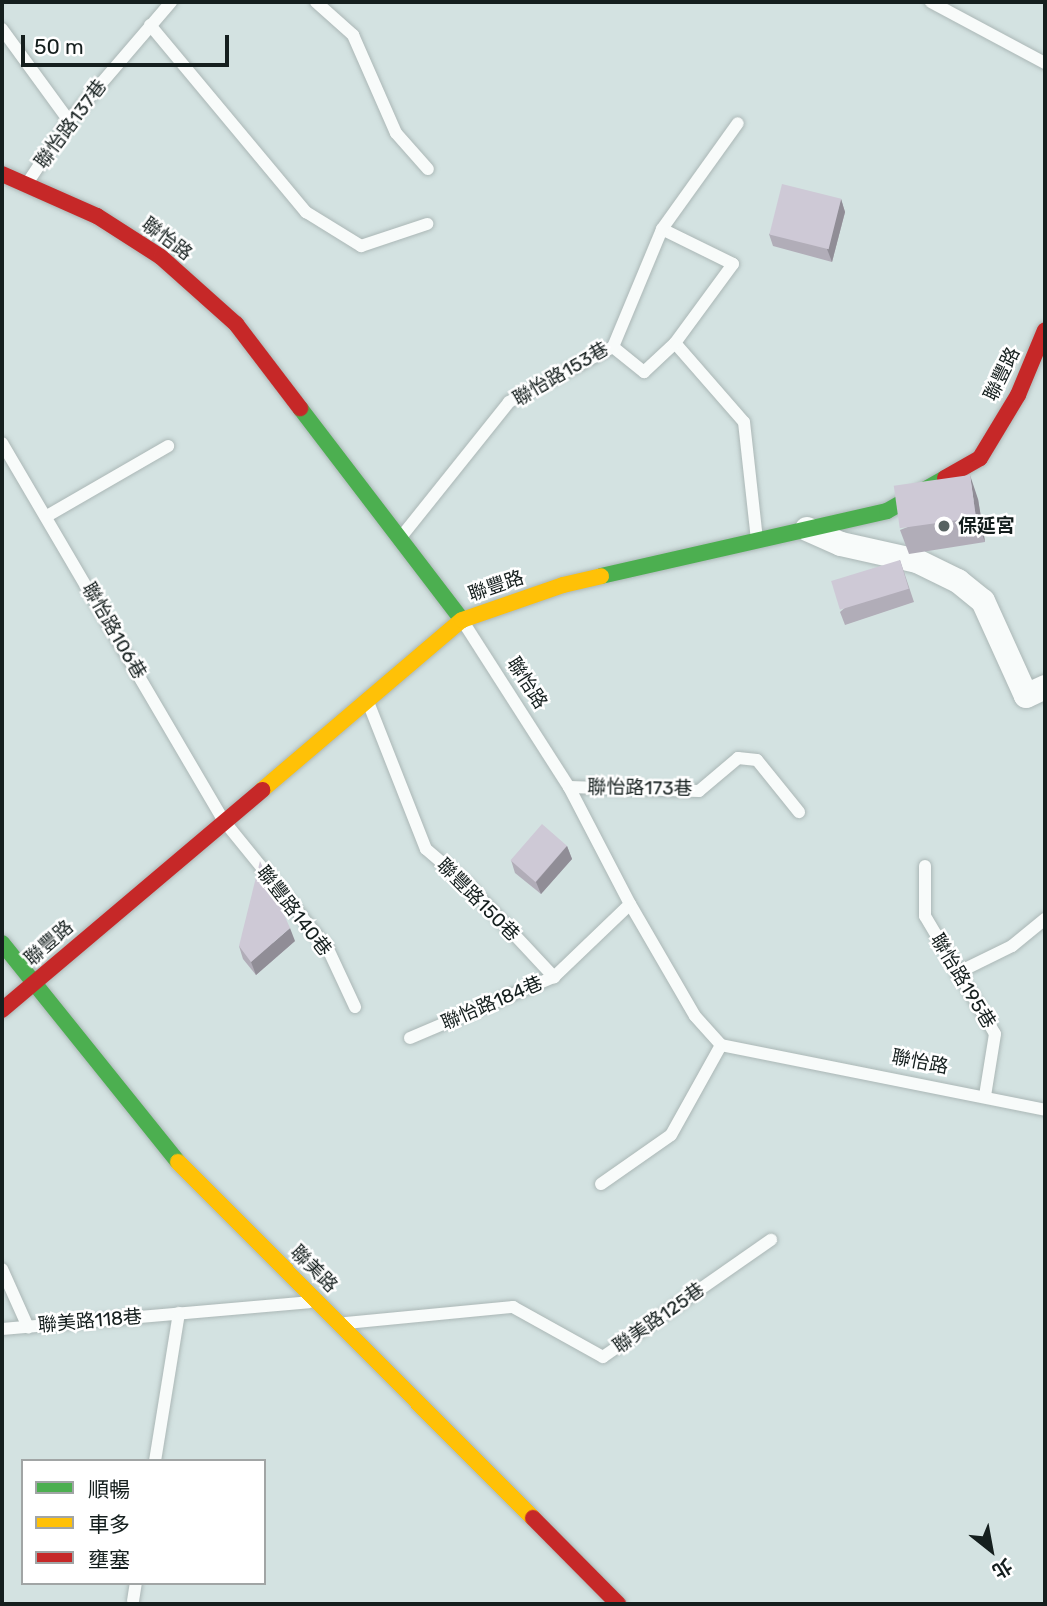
<!DOCTYPE html>
<html>
<head>
<meta charset="utf-8">
<style>
  body { margin:0 }
  #map { position:relative; width:1047px; height:1606px; overflow:hidden; background:#d3e2e1; font-family:Rubik,"Noto Sans TC",sans-serif }
  div>[style] { position:absolute }
  [style*='--x'] { left:calc(var(--x)*1px); top:calc(var(--y)*1px); width:calc(var(--w)*1px); rotate:calc(var(--a)*1deg) }
  .roads { filter:drop-shadow(0 0 2px #abb7b6) drop-shadow(0 0 2px #abb7b6) }
  .lane>* { height:12px; margin:-6px; padding:0 6px; transform-origin:6px; border-radius:6px; background:#f8fbfa }
  .street>* { height:24px; margin:-12px; padding:0 12px; transform-origin:12px; border-radius:12px; background:#f8fbfa }
  .fast>* { height:16px; margin:-8px; padding:0 8px; transform-origin:8px; border-radius:8px; background:#4caf50 }
  .slow>* { height:16px; margin:-8px; padding:0 8px; transform-origin:8px; border-radius:8px; background:#ffc107 }
  .jam>* { height:16px; margin:-8px; padding:0 8px; transform-origin:8px; border-radius:8px; background:#c62828 }
  .wall>* { inset:0; background:#b1adb8 }
  .shaded-wall>* { inset:0; background:#908d96 }
  .building>* { inset:0; background:#cec9d6; transform-origin:0 0 }
  .dots>* { width:19px; height:19px; translate:-50% -50%; box-sizing:border-box; border:4px solid #fff; border-radius:50% }
  span { translate:-50% -50%; white-space:nowrap; text-align:center; line-height:1.15; -webkit-text-stroke:5px #fff; paint-order:stroke }
  .street-label { font-size:19px; color:#151f1e }
  .poi-label { font-size:19px; color:#151f1e; font-weight:700 }
  .left { translate:0 -50%; text-align:left }
  .frame { position:absolute; inset:0; border:4px solid #151f1e; pointer-events:none }
  .legend { position:absolute; left:21px; top:1459px; width:245px; height:126px; box-sizing:border-box; background:#fff; border:2px solid #a1a5a5; margin:0; padding:9px 12px; list-style:none; font-size:21px; color:#151f1e }
  .legend li { display:flex; align-items:center; gap:14px; height:35px }
  .legend b { width:35px; border:2px solid #a1a5a5 }
  .north { position:absolute; left:956px; top:1515px; width:70px; height:70px; -webkit-text-stroke:5px #fff; paint-order:stroke; rotate:149deg; font-size:19px; font-weight:700; line-height:28px; text-align:center; color:#151f1e }
  .north::after { content:''; display:block; margin:auto; width:24px; height:32px; background:#151f1e; clip-path:polygon(50% 0,100% 100%,50% 72%,0 100%) }
  .scale { position:absolute; left:21px; top:35px; width:208px; height:32px; box-sizing:border-box; border:4px solid #151f1e; border-top:0; padding-left:9px; font-size:21px; line-height:24px; white-space:nowrap; color:#151f1e; -webkit-text-stroke:5px #fff; paint-order:stroke }
</style>
</head>
<body>
<div id="map">
  <div class="roads">
    <div class="lane">
      <i style="--x:316;--y:2;--w:50;--a:41.7"></i>
      <i style="--x:353;--y:35;--w:107;--a:66.3"></i>
      <i style="--x:396;--y:133;--w:48;--a:48.4"></i>
      <i style="--x:931;--y:2;--w:129;--a:28.2"></i>
      <i style="--x:150;--y:25;--w:244;--a:50.2"></i>
      <i style="--x:306;--y:212;--w:65;--a:31.7"></i>
      <i style="--x:361;--y:246;--w:70;--a:-18.4"></i>
      <i style="--x:2;--y:29;--w:114;--a:53.9"></i>
      <i style="--x:28;--y:182;--w:73;--a:-56.1"></i>
      <i style="--x:69;--y:121;--w:157;--a:-49.4"></i>
      <i style="--x:675;--y:343;--w:105;--a:48.9"></i>
      <i style="--x:744;--y:422;--w:119;--a:83.7"></i>
      <i style="--x:613;--y:347;--w:40;--a:39"></i>
      <i style="--x:644;--y:372;--w:42;--a:-43.1"></i>
      <i style="--x:675;--y:343;--w:98;--a:-53.7"></i>
      <i style="--x:733;--y:264;--w:79;--a:-153.8"></i>
      <i style="--x:2;--y:443;--w:438;--a:59.6"></i>
      <i style="--x:224;--y:821;--w:165;--a:50.9"></i>
      <i style="--x:328;--y:949;--w:64;--a:65"></i>
      <i style="--x:47;--y:516;--w:140;--a:-30"></i>
      <i style="--x:401;--y:537;--w:173;--a:-51.3"></i>
      <i style="--x:509;--y:402;--w:118;--a:-27.9"></i>
      <i style="--x:613;--y:347;--w:128;--a:-67.4"></i>
      <i style="--x:662;--y:229;--w:130;--a:-54.4"></i>
      <i style="--x:464;--y:623;--w:195;--a:57.4"></i>
      <i style="--x:569;--y:787;--w:132;--a:62.5"></i>
      <i style="--x:630;--y:904;--w:129;--a:59.9"></i>
      <i style="--x:695;--y:1016;--w:39;--a:48"></i>
      <i style="--x:721;--y:1045;--w:330;--a:11.3"></i>
      <i style="--x:368;--y:702;--w:158;--a:68.5"></i>
      <i style="--x:426;--y:849;--w:57;--a:40.7"></i>
      <i style="--x:469;--y:886;--w:125;--a:47"></i>
      <i style="--x:569;--y:787;--w:130;--a:1.8"></i>
      <i style="--x:699;--y:791;--w:51;--a:-40.2"></i>
      <i style="--x:738;--y:758;--w:19;--a:6"></i>
      <i style="--x:757;--y:760;--w:67;--a:51.1"></i>
      <i style="--x:925;--y:866;--w:50;--a:90"></i>
      <i style="--x:925;--y:916;--w:137;--a:59.3"></i>
      <i style="--x:995;--y:1034;--w:63;--a:99.2"></i>
      <i style="--x:957;--y:973;--w:61;--a:-26.1"></i>
      <i style="--x:1012;--y:946;--w:43;--a:-39.3"></i>
      <i style="--x:410;--y:1038;--w:156;--a:-23"></i>
      <i style="--x:554;--y:977;--w:105;--a:-43.8"></i>
      <i style="--x:601;--y:1184;--w:85;--a:-35"></i>
      <i style="--x:671;--y:1135;--w:103;--a:-60.9"></i>
      <i style="--x:2;--y:1269;--w:64;--a:65.9"></i>
      <i style="--x:346;--y:1323;--w:168;--a:-5.5"></i>
      <i style="--x:513;--y:1307;--w:103;--a:29.1"></i>
      <i style="--x:603;--y:1357;--w:205;--a:-34.9"></i>
      <i style="--x:2;--y:1329;--w:308;--a:-5"></i>
      <i style="--x:155;--y:1461;--w:150;--a:-80.8"></i>
      <i style="--x:133;--y:1601;--w:18;--a:-81"></i>
    </div>
    <div class="street">
      <i style="--x:807;--y:529;--w:37;--a:24"></i>
      <i style="--x:841;--y:544;--w:78;--a:12.6"></i>
      <i style="--x:917;--y:561;--w:46;--a:26"></i>
      <i style="--x:958;--y:581;--w:32;--a:39"></i>
      <i style="--x:983;--y:601;--w:104;--a:65.6"></i>
      <i style="--x:1026;--y:696;--w:21;--a:-25"></i>
    </div>
    <div class="fast">
      <i style="--x:300;--y:408;--w:267;--a:52.6"></i>
      <i style="--x:601;--y:576;--w:293;--a:-12.8"></i>
      <i style="--x:887;--y:511;--w:67;--a:-29.6"></i>
      <i style="--x:2;--y:943;--w:281;--a:51.2"></i>
    </div>
    <div class="slow">
      <i style="--x:262;--y:790;--w:262;--a:-40.4"></i>
      <i style="--x:462;--y:620;--w:107;--a:-19.1"></i>
      <i style="--x:563;--y:585;--w:39;--a:-13"></i>
      <i style="--x:178;--y:1162;--w:503;--a:45.08"></i>
    </div>
    <div class="jam">
      <i style="--x:2;--y:174;--w:104;--a:23.9"></i>
      <i style="--x:97;--y:216;--w:76;--a:32.6"></i>
      <i style="--x:161;--y:257;--w:101;--a:41.8"></i>
      <i style="--x:236;--y:324;--w:106;--a:52.7"></i>
      <i style="--x:945;--y:478;--w:40;--a:-29.7"></i>
      <i style="--x:980;--y:458;--w:74;--a:-58.9"></i>
      <i style="--x:1018;--y:395;--w:70;--a:-67.4"></i>
      <i style="--x:2;--y:1010;--w:341;--a:-40.2"></i>
      <i style="--x:533;--y:1518;--w:121;--a:45.3"></i>
    </div>
  </div>
  <div class="wall">
    <i style="clip-path:polygon(841px 199px,845px 212px,832px 262px,773px 246px,769px 234px)"></i>
    <i style="clip-path:polygon(978px 499px,985px 542px,909px 554px,900px 530px)"></i>
    <i style="clip-path:polygon(900px 560px,914px 602px,845px 625px,840px 612px)"></i>
    <i style="clip-path:polygon(567px 846px,572px 859px,541px 894px,515px 873px,511px 860px)"></i>
    <i style="clip-path:polygon(295px 941px,256px 975px,243px 959px,239px 946px)"></i>
  </div>
  <div class="shaded-wall">
    <i style="clip-path:polygon(841px 199px,845px 212px,832px 262px,827px 249px)"></i>
    <i style="clip-path:polygon(970px 475px,978px 499px,985px 542px,976px 518px)"></i>
    <i style="clip-path:polygon(567px 846px,572px 859px,541px 894px,536px 882px)"></i>
    <i style="clip-path:polygon(290px 928px,295px 941px,256px 975px,251px 962px)"></i>
  </div>
  <div class="building">
    <i style="left:782px;top:184px;width:61px;height:52px;rotate:14deg"></i>
    <i style="left:970px;top:475px;width:43px;height:77px;rotate:82deg"></i>
    <i style="left:900px;top:560px;width:30px;height:72px;rotate:73deg"></i>
    <i style="left:542px;top:824px;width:33px;height:48px;rotate:41deg"></i>
    <i style="clip-path:polygon(260px 861px,290px 928px,251px 962px,239px 946px)"></i>
  </div>
  <div class="dots">
    <i style="left:944px;top:526px;background:#586362"></i>
  </div>
  <div class="street-label">
    <span style="left:71px;top:124px;rotate:-53deg">聯怡路137巷</span>
    <span style="left:167px;top:239px;rotate:37deg">聯怡路</span>
    <span style="left:561px;top:374px;rotate:-30deg">聯怡路153巷</span>
    <span style="left:1002px;top:374px;rotate:-64deg">聯豐路</span>
    <span style="left:496px;top:586px;rotate:-19deg">聯豐路</span>
    <span style="left:114px;top:631px;rotate:60deg">聯怡路106巷</span>
    <span style="left:527px;top:683px;rotate:57deg">聯怡路</span>
    <span style="left:640px;top:788px;rotate:1deg">聯怡路173巷</span>
    <span style="left:478px;top:900px;rotate:45deg">聯豐路150巷</span>
    <span style="left:294px;top:911px;rotate:52deg">聯豐路140巷</span>
    <span style="left:49px;top:943px;rotate:-41deg">聯豐路</span>
    <span style="left:963px;top:981px;rotate:59deg">聯怡路195巷</span>
    <span style="left:492px;top:1003px;rotate:-23deg">聯怡路184巷</span>
    <span style="left:920px;top:1062px;rotate:11deg">聯怡路</span>
    <span style="left:314px;top:1269px;rotate:45deg">聯美路</span>
    <span style="left:659px;top:1318px;rotate:-35deg">聯美路125巷</span>
    <span style="left:90px;top:1321px;rotate:-5deg">聯美路118巷</span>
  </div>
  <div class="poi-label">
    <span class="left" style="left:958px;top:526px">保延宮</span>
  </div>
  <div class="frame"></div>
  <ul class="legend">
  <li><b style="height:9px;background:#4caf50"></b>順暢</li>
  <li><b style="height:9px;background:#ffc107"></b>車多</li>
  <li><b style="height:9px;background:#c62828"></b>壅塞</li>
  </ul>
  <div class="north">北</div>
  <div class="scale">50 m</div>
</div>
</body>
</html>
